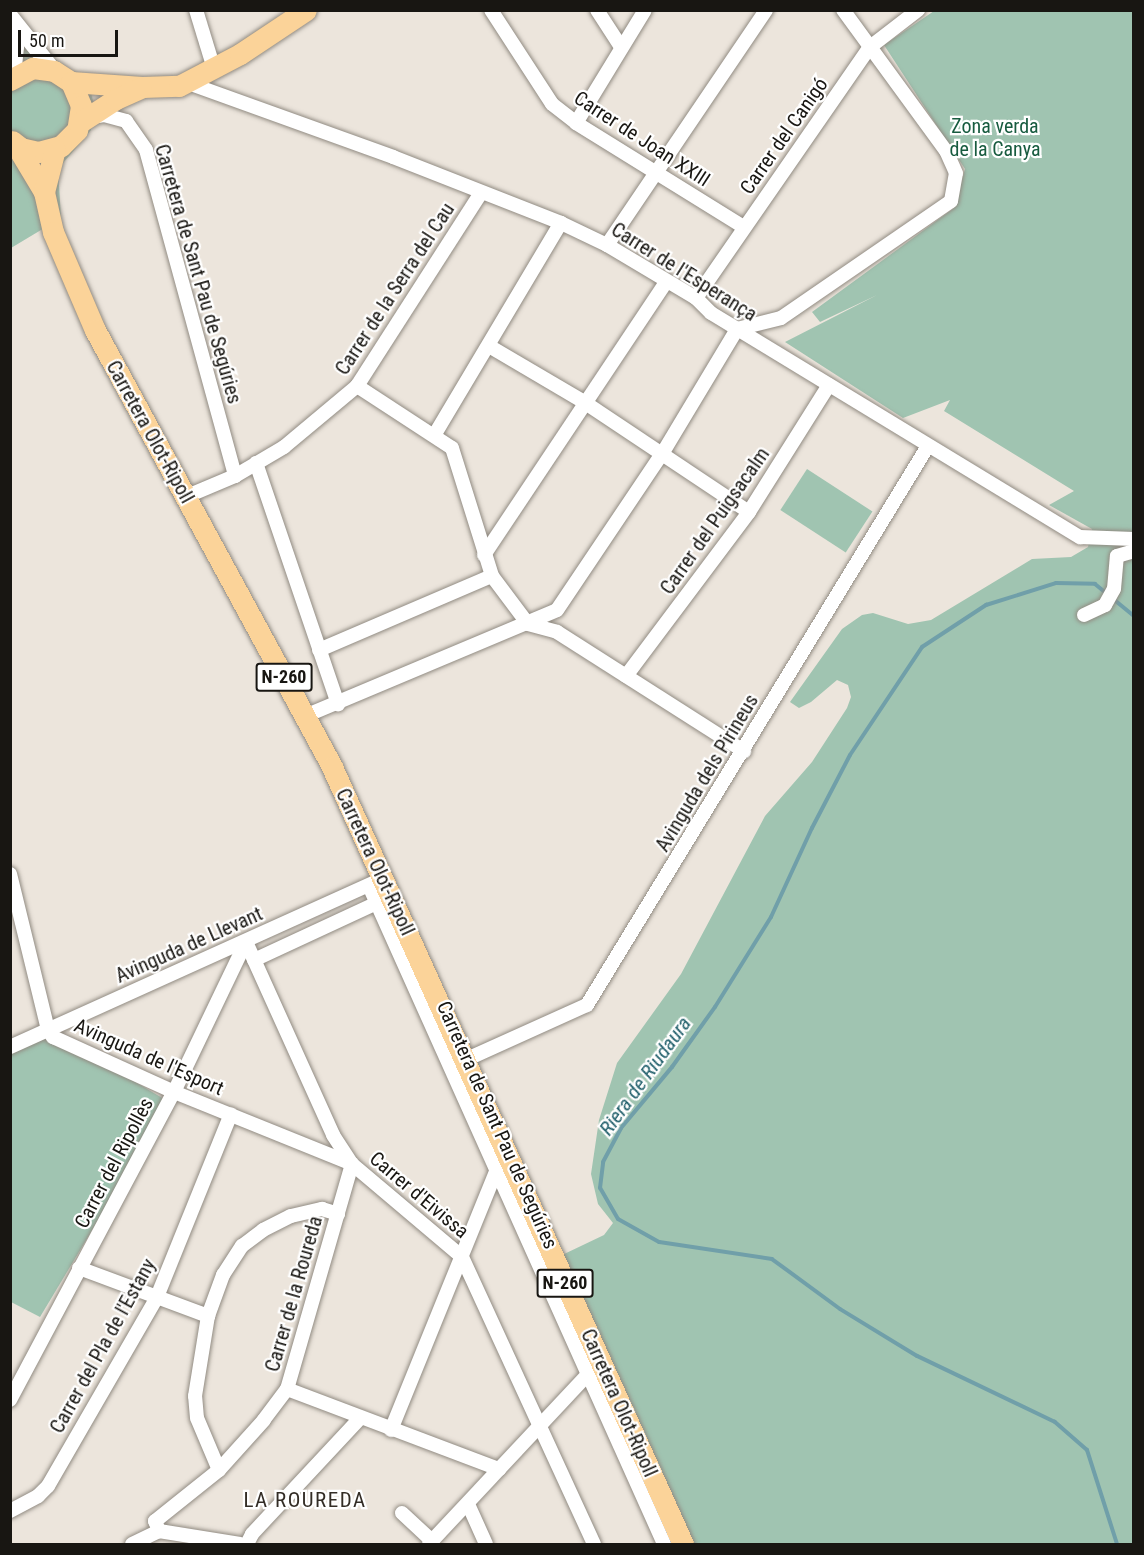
<!DOCTYPE html>
<html>
<head>
<meta charset="utf-8">
<style>
  body { margin:0 }
  #map { position:relative; width:1144px; height:1555px; overflow:hidden; background:#ece5dc; font-family:"Roboto Condensed",sans-serif }
  div>[style] { position:absolute }
  [style*='--x'] { left:calc(var(--x)*1px); top:calc(var(--y)*1px); width:calc(var(--w)*1px); rotate:calc(var(--a)*1deg) }
  .green>* { inset:0; background:#a0c4b1; transform-origin:0 0 }
  .stream>* { height:4px; margin:-2px; padding:0 2px; transform-origin:2px; border-radius:2px; background:#709fa9 }
  .roads { filter:drop-shadow(0 0 2px #918b82) drop-shadow(0 0 2px #918b82) }
  .minor>* { height:14px; margin:-7px; padding:0 7px; transform-origin:7px; border-radius:7px; background:#fff }
  .tertiary>* { height:16px; margin:-8px; padding:0 8px; transform-origin:8px; border-radius:8px; background:#fff }
  .primary>* { height:21px; margin:-10.5px; padding:0 10.5px; transform-origin:10.5px; border-radius:10.5px; background:#fbd399 }
  span { translate:-50% -50%; white-space:nowrap; text-align:center; line-height:1.15; -webkit-text-stroke:4.5px #fff; paint-order:stroke }
  .shield-label span { padding:2px 4px; background:#fff; border:2px solid; border-radius:4px; -webkit-text-stroke-width:0 }
  .shield-label { font-size:18px; color:#181612; font-weight:700 }
  .park-label { font-size:20px; color:#175b3f }
  .street-label { font-size:20px; color:#181612 }
  .water-label { font-size:21px; color:#1f5e6a; font-style:italic }
  .neighbourhood-label { font-size:21px; color:#332d26; letter-spacing:1.5px }
  .frame { position:absolute; inset:0; border:12px solid #181612; pointer-events:none }
  .scale { position:absolute; left:18px; top:30px; width:100px; height:27px; box-sizing:border-box; border:3px solid #181612; border-top:0; padding-left:8px; font-size:18px; line-height:21px; white-space:nowrap; color:#181612; -webkit-text-stroke:4px #fff; paint-order:stroke }
</style>
</head>
<body>
<div id="map">
  <div class="green">
    <i style="clip-path:polygon(10px 11px,50px 56px,74px 72px,91px 93px,93px 101px,91px 130px,58px 169px,61px 218px,11px 248px)"></i>
    <i style="clip-path:polygon(934px 11px,1133px 11px,1133px 1544px,670px 1544px,601px 1394px,560px 1256px,604px 1235px,613px 1223px,598px 1204px,591px 1174px,599px 1120px,617px 1063px,681px 974px,765px 816px,812px 762px,847px 708px,851px 697px,848px 685px,837px 680px,811px 702px,799px 708px,790px 702px,842px 629px,862px 615px,873px 613px,908px 624px,931px 620px,1032px 559px,1071px 557px,1088px 547px,1092px 529px,1049px 505px,1074px 491px,944px 411px,950px 400px,903px 418px,785px 342px,877px 295px,820px 322px,812px 312px,954px 208px,965px 169px,884px 45px)"></i>
    <i style="left:807px;top:469px;width:78px;height:49px;rotate:33deg"></i>
    <i style="clip-path:polygon(48px 1030px,169px 1102px,40px 1317px,11px 1302px,11px 1047px)"></i>
  </div>
  <div class="stream">
    <i style="--x:1117;--y:1544;--w:99;--a:-107.7"></i>
    <i style="--x:1087;--y:1450;--w:43;--a:-138.8"></i>
    <i style="--x:1055;--y:1422;--w:153;--a:-154.4"></i>
    <i style="--x:917;--y:1356;--w:90;--a:-148.6"></i>
    <i style="--x:840;--y:1309;--w:84;--a:-143.7"></i>
    <i style="--x:772;--y:1259;--w:114;--a:-171.4"></i>
    <i style="--x:659;--y:1242;--w:47;--a:-150.7"></i>
    <i style="--x:618;--y:1219;--w:36;--a:-120"></i>
    <i style="--x:600;--y:1188;--w:26;--a:-83"></i>
    <i style="--x:603;--y:1162;--w:38;--a:-62"></i>
    <i style="--x:621;--y:1128;--w:80;--a:-50.1"></i>
    <i style="--x:672;--y:1067;--w:74;--a:-54.4"></i>
    <i style="--x:715;--y:1007;--w:106;--a:-58.1"></i>
    <i style="--x:771;--y:917;--w:98;--a:-65.3"></i>
    <i style="--x:812;--y:828;--w:82;--a:-62.5"></i>
    <i style="--x:850;--y:755;--w:130;--a:-56.3"></i>
    <i style="--x:922;--y:647;--w:77;--a:-33.3"></i>
    <i style="--x:986;--y:605;--w:73;--a:-17.4"></i>
    <i style="--x:1056;--y:583;--w:39;--a:1"></i>
    <i style="--x:1095;--y:584;--w:50;--a:39.4"></i>
  </div>
  <div class="roads">
    <div class="minor">
      <i style="--x:196;--y:10;--w:62;--a:73"></i>
      <i style="--x:491;--y:10;--w:112;--a:57"></i>
      <i style="--x:552;--y:104;--w:31;--a:38"></i>
      <i style="--x:576;--y:123;--w:198;--a:31.8"></i>
      <i style="--x:597;--y:10;--w:44;--a:57"></i>
      <i style="--x:188;--y:83;--w:218;--a:19.8"></i>
      <i style="--x:393;--y:157;--w:180;--a:21.4"></i>
      <i style="--x:561;--y:223;--w:51;--a:25.6"></i>
      <i style="--x:607;--y:245;--w:104;--a:30.8"></i>
      <i style="--x:696;--y:298;--w:21;--a:45"></i>
      <i style="--x:711;--y:313;--w:432;--a:31.3"></i>
      <i style="--x:1080;--y:537;--w:54;--a:2.1"></i>
      <i style="--x:92;--y:117;--w:12;--a:-9"></i>
      <i style="--x:104;--y:115;--w:23;--a:15"></i>
      <i style="--x:126;--y:121;--w:35;--a:55"></i>
      <i style="--x:146;--y:150;--w:338;--a:74.7"></i>
      <i style="--x:576;--y:123;--w:132;--a:-58.6"></i>
      <i style="--x:607;--y:245;--w:284;--a:-55.9"></i>
      <i style="--x:696;--y:298;--w:305;--a:-55.3"></i>
      <i style="--x:870;--y:47;--w:61;--a:-37.6"></i>
      <i style="--x:737;--y:329;--w:45;--a:-14"></i>
      <i style="--x:781;--y:318;--w:206;--a:-34.5"></i>
      <i style="--x:951;--y:201;--w:28;--a:-80"></i>
      <i style="--x:956;--y:173;--w:24;--a:-114"></i>
      <i style="--x:946;--y:151;--w:175;--a:-126.1"></i>
      <i style="--x:489;--y:346;--w:110;--a:30.5"></i>
      <i style="--x:584;--y:402;--w:198;--a:33.7"></i>
      <i style="--x:357;--y:386;--w:113;--a:33.1"></i>
      <i style="--x:452;--y:448;--w:134;--a:72.6"></i>
      <i style="--x:492;--y:576;--w:60;--a:53.1"></i>
      <i style="--x:528;--y:624;--w:30;--a:15"></i>
      <i style="--x:557;--y:632;--w:222;--a:32.5"></i>
      <i style="--x:435;--y:434;--w:246;--a:-59.2"></i>
      <i style="--x:256;--y:463;--w:255;--a:71.2"></i>
      <i style="--x:185;--y:497;--w:54;--a:-22.8"></i>
      <i style="--x:235;--y:476;--w:57;--a:-30.6"></i>
      <i style="--x:284;--y:447;--w:95;--a:-39.9"></i>
      <i style="--x:357;--y:386;--w:229;--a:-57.3"></i>
      <i style="--x:484;--y:555;--w:328;--a:-56.3"></i>
      <i style="--x:1084;--y:615;--w:23;--a:-25"></i>
      <i style="--x:1105;--y:605;--w:18;--a:-61"></i>
      <i style="--x:1114;--y:589;--w:33;--a:-85"></i>
      <i style="--x:1117;--y:556;--w:18;--a:-16"></i>
      <i style="--x:319;--y:650;--w:188;--a:-23.2"></i>
      <i style="--x:626;--y:676;--w:205;--a:-53.1"></i>
      <i style="--x:749;--y:512;--w:150;--a:-57.8"></i>
      <i style="--x:305;--y:716;--w:273;--a:-22.8"></i>
      <i style="--x:557;--y:610;--w:188;--a:-56.1"></i>
      <i style="--x:662;--y:454;--w:146;--a:-59"></i>
      <i style="--x:10;--y:874;--w:161;--a:76.3"></i>
      <i style="--x:48;--y:1030;--w:9;--a:54"></i>
      <i style="--x:53;--y:1037;--w:133;--a:24.4"></i>
      <i style="--x:174;--y:1092;--w:192;--a:22"></i>
      <i style="--x:352;--y:1164;--w:234;--a:106.1"></i>
      <i style="--x:287;--y:1389;--w:39;--a:127"></i>
      <i style="--x:264;--y:1420;--w:67;--a:132"></i>
      <i style="--x:219;--y:1470;--w:82;--a:141.4"></i>
      <i style="--x:155;--y:1521;--w:11;--a:68"></i>
      <i style="--x:159;--y:1531;--w:30;--a:154"></i>
      <i style="--x:369;--y:886;--w:721;--a:65.85"></i>
      <i style="--x:246;--y:942;--w:212;--a:65.7"></i>
      <i style="--x:333;--y:1135;--w:35;--a:57"></i>
      <i style="--x:352;--y:1164;--w:144;--a:40.2"></i>
      <i style="--x:462;--y:1257;--w:316;--a:65.3"></i>
      <i style="--x:254;--y:960;--w:136;--a:-24.9"></i>
      <i style="--x:10;--y:1047;--w:401;--a:-24.3"></i>
      <i style="--x:465;--y:1060;--w:134;--a:-24.3"></i>
      <i style="--x:587;--y:1005;--w:655;--a:-58.62"></i>
      <i style="--x:79;--y:1268;--w:138;--a:20.4"></i>
      <i style="--x:287;--y:1389;--w:227;--a:20.7"></i>
      <i style="--x:10;--y:1400;--w:349;--a:-62"></i>
      <i style="--x:174;--y:1092;--w:166;--a:-64.4"></i>
      <i style="--x:391;--y:1430;--w:279;--a:-67.9"></i>
      <i style="--x:219;--y:1470;--w:56;--a:-112.9"></i>
      <i style="--x:197;--y:1418;--w:22;--a:-95"></i>
      <i style="--x:195;--y:1396;--w:81;--a:-80.8"></i>
      <i style="--x:208;--y:1316;--w:44;--a:-69.9"></i>
      <i style="--x:223;--y:1275;--w:35;--a:-57"></i>
      <i style="--x:242;--y:1246;--w:26;--a:-37"></i>
      <i style="--x:263;--y:1230;--w:31;--a:-27"></i>
      <i style="--x:291;--y:1216;--w:32;--a:-13"></i>
      <i style="--x:322;--y:1209;--w:17;--a:17"></i>
      <i style="--x:468;--y:1504;--w:44;--a:65.8"></i>
      <i style="--x:10;--y:1511;--w:32;--a:-28"></i>
      <i style="--x:38;--y:1496;--w:14;--a:-45"></i>
      <i style="--x:48;--y:1486;--w:218;--a:-60"></i>
      <i style="--x:157;--y:1297;--w:197;--a:-68"></i>
      <i style="--x:402;--y:1513;--w:41;--a:43"></i>
      <i style="--x:159;--y:1531;--w:82;--a:9.1"></i>
      <i style="--x:247;--y:1544;--w:11;--a:-63"></i>
      <i style="--x:252;--y:1534;--w:158;--a:-47"></i>
      <i style="--x:429;--y:1544;--w:231;--a:-46.9"></i>
    </div>
    <div class="tertiary">
      <i style="--x:10;--y:16;--w:70;--a:51.3"></i>
      <i style="--x:10;--y:30;--w:18;--a:71"></i>
      <i style="--x:16;--y:47;--w:30;--a:96"></i>
    </div>
    <div class="primary">
      <i style="--x:10;--y:80;--w:26;--a:-28"></i>
      <i style="--x:33;--y:68;--w:21;--a:8"></i>
      <i style="--x:54;--y:71;--w:20;--a:33"></i>
      <i style="--x:71;--y:82;--w:26;--a:67"></i>
      <i style="--x:81;--y:106;--w:24;--a:99"></i>
      <i style="--x:77;--y:130;--w:23;--a:135"></i>
      <i style="--x:61;--y:146;--w:24;--a:165"></i>
      <i style="--x:38;--y:152;--w:17;--a:-167"></i>
      <i style="--x:21;--y:148;--w:11;--a:-142"></i>
      <i style="--x:71;--y:82;--w:71;--a:4"></i>
      <i style="--x:142;--y:87;--w:37;--a:-2"></i>
      <i style="--x:179;--y:86;--w:69;--a:-27.7"></i>
      <i style="--x:240;--y:54;--w:79;--a:-33.7"></i>
      <i style="--x:79;--y:123;--w:44;--a:-33"></i>
      <i style="--x:116;--y:99;--w:27;--a:-24"></i>
      <i style="--x:16;--y:145;--w:55;--a:59.2"></i>
      <i style="--x:44;--y:192;--w:41;--a:77.3"></i>
      <i style="--x:53;--y:232;--w:107;--a:66.8"></i>
      <i style="--x:95;--y:330;--w:497;--a:61.5"></i>
      <i style="--x:332;--y:767;--w:853;--a:65.69"></i>
      <i style="--x:44;--y:192;--w:44;--a:-75.7"></i>
    </div>
  </div>
  <div class="shield-label">
    <span style="left:284px;top:677px">N-260</span>
    <span style="left:565px;top:1283px">N-260</span>
  </div>
  <div class="park-label">
    <span style="left:995px;top:138px">Zona verda<br>de la Canya</span>
  </div>
  <div class="street-label">
    <span style="left:784px;top:136px;rotate:-55deg">Carrer del Canigó</span>
    <span style="left:642px;top:139px;rotate:33deg">Carrer de Joan XXIII</span>
    <span style="left:684px;top:272px;rotate:32deg">Carrer de l'Esperança</span>
    <span style="left:198px;top:274px;rotate:74deg">Carretera de Sant Pau de Segúries</span>
    <span style="left:395px;top:289px;rotate:-57deg">Carrer de la Serra del Cau</span>
    <span style="left:150px;top:432px;rotate:61deg">Carretera Olot-Ripoll</span>
    <span style="left:715px;top:521px;rotate:-55deg">Carrer del Puigsacalm</span>
    <span style="left:707px;top:773px;rotate:-59deg">Avinguda dels Pirineus</span>
    <span style="left:375px;top:862px;rotate:65deg">Carretera Olot-Ripoll</span>
    <span style="left:189px;top:945px;rotate:-24deg">Avinguda de Llevant</span>
    <span style="left:149px;top:1057px;rotate:24deg">Avinguda de l'Esport</span>
    <span style="left:497px;top:1125px;rotate:66deg">Carretera de Sant Pau de Segúries</span>
    <span style="left:114px;top:1163px;rotate:-62deg">Carrer del Ripollès</span>
    <span style="left:419px;top:1195px;rotate:40deg">Carrer d'Eivissa</span>
    <span style="left:294px;top:1294px;rotate:-74deg">Carrer de la Roureda</span>
    <span style="left:103px;top:1346px;rotate:-61deg">Carrer del Pla de l'Estany</span>
    <span style="left:619px;top:1403px;rotate:66deg">Carretera Olot-Ripoll</span>
  </div>
  <div class="water-label">
    <span style="left:645px;top:1076px;rotate:-54deg">Riera de Riudaura</span>
  </div>
  <div class="neighbourhood-label">
    <span style="left:305px;top:1500px">LA ROUREDA</span>
  </div>
  <div class="frame"></div>
  <div class="scale">50 m</div>
</div>
</body>
</html>
